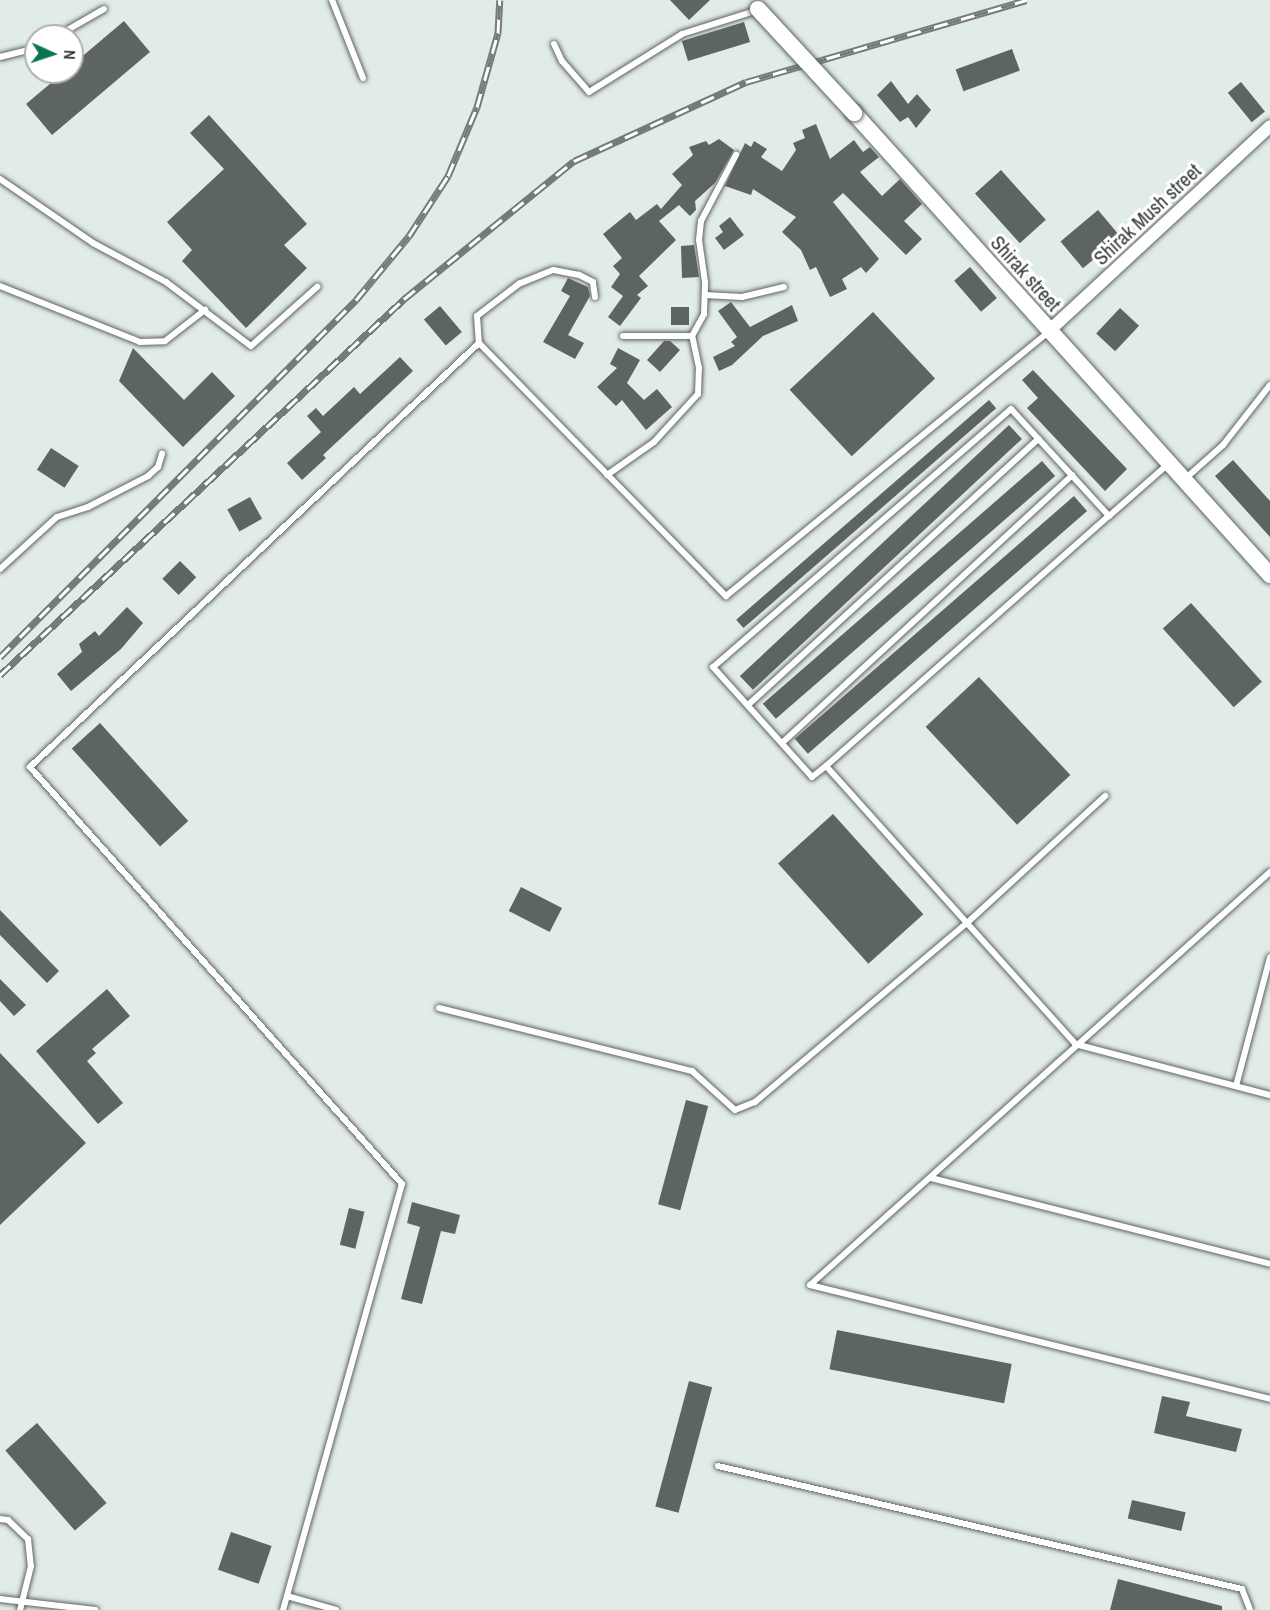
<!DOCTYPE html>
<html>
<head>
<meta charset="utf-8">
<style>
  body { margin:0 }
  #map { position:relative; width:1270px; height:1610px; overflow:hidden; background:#e2ece6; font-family:"Archivo Narrow",sans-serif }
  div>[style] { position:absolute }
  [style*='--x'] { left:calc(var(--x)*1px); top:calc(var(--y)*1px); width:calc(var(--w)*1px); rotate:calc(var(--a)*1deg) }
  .building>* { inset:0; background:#5d6561; transform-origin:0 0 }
  .roads { filter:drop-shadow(0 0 2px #5d6560) drop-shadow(0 0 2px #5d6560) }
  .service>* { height:6px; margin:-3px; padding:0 3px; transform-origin:3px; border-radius:3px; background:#fff }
  .minor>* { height:12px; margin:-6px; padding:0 6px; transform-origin:6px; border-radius:6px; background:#fff }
  .secondary>* { height:16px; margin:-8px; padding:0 8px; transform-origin:8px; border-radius:8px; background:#fff }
  .rail>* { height:7px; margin-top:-3.5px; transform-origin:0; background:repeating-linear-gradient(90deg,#fff 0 14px,#757b78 0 28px); box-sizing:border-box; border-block:2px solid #757b78 }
  .bridges { filter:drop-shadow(0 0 2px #5d6560) drop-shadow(0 0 2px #5d6560) }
  .secondary-bridge>* { height:16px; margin:-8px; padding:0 8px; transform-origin:8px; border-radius:8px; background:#fff }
  span { translate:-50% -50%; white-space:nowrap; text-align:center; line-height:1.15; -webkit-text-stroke:6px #fff; paint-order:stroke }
  .street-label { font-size:20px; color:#373b39 }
  .north { position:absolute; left:24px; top:24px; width:60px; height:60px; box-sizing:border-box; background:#fff; border:2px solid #afb1b0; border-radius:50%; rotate:93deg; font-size:16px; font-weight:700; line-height:24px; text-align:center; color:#373b39 }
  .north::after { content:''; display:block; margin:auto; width:21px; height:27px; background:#0a764f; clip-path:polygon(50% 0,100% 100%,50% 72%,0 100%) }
</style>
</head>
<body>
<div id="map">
  <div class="building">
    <i style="clip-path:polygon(670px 0,710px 0,689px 20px)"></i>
    <i style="clip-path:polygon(124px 21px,150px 52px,52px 135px,26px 104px,64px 72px,72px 72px,72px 65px)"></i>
    <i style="left:744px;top:22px;width:21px;height:65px;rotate:73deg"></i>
    <i style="left:1012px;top:49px;width:23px;height:60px;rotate:70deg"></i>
    <i style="clip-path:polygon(891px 81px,908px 104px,917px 94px,931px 110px,916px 128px,908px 117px,900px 122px,877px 95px)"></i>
    <i style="left:1241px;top:82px;width:38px;height:17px;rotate:51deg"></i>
    <i style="clip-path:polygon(209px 115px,307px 224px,284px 245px,307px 268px,246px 328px,182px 261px,192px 250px,167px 222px,224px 169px,190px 133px)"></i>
    <i style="clip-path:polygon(816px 124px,830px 159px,854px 140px,863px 152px,870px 147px,879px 157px,860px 172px,882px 196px,900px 179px,922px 204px,904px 221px,922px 239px,906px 255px,843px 193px,833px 202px,879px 259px,866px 273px,861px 267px,842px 279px,847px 289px,830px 297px,816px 267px,810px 270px,801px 250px,782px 232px,796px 217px,753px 189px,751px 195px,725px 186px,745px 143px,751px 147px,754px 141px,767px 149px,761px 157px,782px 171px,796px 150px,793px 143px,805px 138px,802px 130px)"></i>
    <i style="clip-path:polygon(719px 139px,734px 150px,715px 183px,695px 201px,696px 210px,690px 216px,679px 205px,659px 221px,676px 240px,639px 276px,648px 286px,637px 295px,641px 298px,620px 326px,608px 317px,623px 296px,611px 287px,620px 274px,613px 266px,622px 258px,603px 234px,630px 212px,636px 220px,657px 204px,661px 209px,682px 185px,672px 174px,693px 155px,689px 147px,706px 141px,709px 145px)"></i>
    <i style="left:1001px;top:170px;width:67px;height:35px;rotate:48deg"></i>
    <i style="left:1098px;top:210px;width:35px;height:49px;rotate:50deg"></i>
    <i style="clip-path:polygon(730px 217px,744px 235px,724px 250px,715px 238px,723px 232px,719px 226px)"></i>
    <i style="clip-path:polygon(694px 245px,699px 277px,682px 278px,681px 246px)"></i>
    <i style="left:970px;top:267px;width:41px;height:21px;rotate:49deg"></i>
    <i style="clip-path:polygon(568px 278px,588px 287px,590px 296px,568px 335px,584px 343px,575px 359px,543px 342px,570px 296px,561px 291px)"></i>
    <i style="clip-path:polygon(731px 302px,750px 327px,792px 305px,798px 321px,763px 336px,732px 365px,719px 371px,713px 357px,735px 346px,731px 342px,737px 337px,718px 311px)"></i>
    <i style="left:440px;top:306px;width:34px;height:21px;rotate:50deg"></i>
    <i style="left:671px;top:307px;width:18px;height:18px"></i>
    <i style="left:1120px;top:308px;width:26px;height:35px;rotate:43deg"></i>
    <i style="left:873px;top:312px;width:91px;height:114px;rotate:47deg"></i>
    <i style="clip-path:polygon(664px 341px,670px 341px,680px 350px,660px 372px,647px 360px)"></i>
    <i style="clip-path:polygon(133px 348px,184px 400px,212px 372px,235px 396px,183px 447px,119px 381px)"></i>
    <i style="clip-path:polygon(618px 348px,640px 360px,627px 383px,644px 400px,657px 389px,672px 407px,646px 430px,622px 400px,616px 406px,597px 387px,617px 368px,610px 364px)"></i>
    <i style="clip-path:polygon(400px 357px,413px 371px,323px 455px,326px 458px,302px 480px,287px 463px,321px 432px,307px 416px,316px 408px,323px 416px,354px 387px,360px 394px)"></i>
    <i style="clip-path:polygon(1033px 370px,1127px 469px,1105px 491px,1027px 408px,1038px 398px,1022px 380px)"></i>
    <i style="left:989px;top:400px;width:11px;height:335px;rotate:49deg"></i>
    <i style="left:1009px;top:425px;width:19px;height:368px;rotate:47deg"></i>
    <i style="left:51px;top:448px;width:33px;height:26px;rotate:33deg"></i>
    <i style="clip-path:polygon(1233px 460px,1270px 501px,1270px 537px,1215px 476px)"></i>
    <i style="left:1042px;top:461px;width:20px;height:370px;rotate:49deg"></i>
    <i style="left:1074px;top:496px;width:20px;height:370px;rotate:49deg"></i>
    <i style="left:250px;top:497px;width:25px;height:26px;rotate:61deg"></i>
    <i style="left:180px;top:561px;width:23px;height:25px;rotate:45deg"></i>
    <i style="left:1191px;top:603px;width:106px;height:38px;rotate:48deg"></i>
    <i style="clip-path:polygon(127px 607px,143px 623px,121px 649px,71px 691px,57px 674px,82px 652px,79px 644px,95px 631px,99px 636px)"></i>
    <i style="left:979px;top:677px;width:134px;height:73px;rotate:47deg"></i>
    <i style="left:100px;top:723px;width:132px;height:38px;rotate:48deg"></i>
    <i style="left:833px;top:814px;width:135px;height:74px;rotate:48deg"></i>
    <i style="left:521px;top:887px;width:46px;height:27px;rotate:27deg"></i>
    <i style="clip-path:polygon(0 910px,59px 971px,47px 983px,0 935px)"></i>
    <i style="clip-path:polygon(0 979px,26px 1005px,14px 1016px,0 1001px)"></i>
    <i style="clip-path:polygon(107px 989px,130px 1016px,92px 1049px,96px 1053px,87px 1061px,123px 1103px,98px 1124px,36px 1051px)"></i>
    <i style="clip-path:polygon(0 1053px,86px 1143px,0 1225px)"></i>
    <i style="left:686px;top:1100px;width:23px;height:108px;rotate:15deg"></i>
    <i style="clip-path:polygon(412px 1202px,460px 1215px,455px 1234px,441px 1231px,422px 1304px,401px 1299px,420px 1227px,407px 1223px)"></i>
    <i style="left:349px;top:1208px;width:16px;height:38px;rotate:14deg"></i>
    <i style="left:837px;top:1330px;width:178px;height:40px;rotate:11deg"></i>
    <i style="left:689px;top:1381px;width:24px;height:130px;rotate:15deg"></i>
    <i style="clip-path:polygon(1162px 1396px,1190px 1402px,1186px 1416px,1242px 1429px,1236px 1452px,1154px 1433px)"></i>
    <i style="left:37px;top:1423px;width:106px;height:42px;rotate:49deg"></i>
    <i style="left:1132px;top:1500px;width:55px;height:19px;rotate:13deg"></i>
    <i style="left:231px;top:1532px;width:43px;height:40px;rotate:19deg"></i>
    <i style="clip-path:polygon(1118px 1579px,1222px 1606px,1222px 1610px,1110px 1610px)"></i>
  </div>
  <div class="roads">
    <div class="service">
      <i style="--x:332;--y:0;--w:84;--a:68.3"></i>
      <i style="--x:57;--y:36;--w:54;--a:-29.9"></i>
      <i style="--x:554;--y:44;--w:19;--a:65"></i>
      <i style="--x:562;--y:61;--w:41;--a:48.9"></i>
      <i style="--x:589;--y:92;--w:110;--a:-31.9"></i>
      <i style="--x:682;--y:34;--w:80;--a:-17.5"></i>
      <i style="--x:0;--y:57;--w:37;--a:-14"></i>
      <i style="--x:0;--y:179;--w:113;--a:34.5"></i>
      <i style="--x:93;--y:243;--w:83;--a:28.1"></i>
      <i style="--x:166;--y:282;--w:106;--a:37"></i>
      <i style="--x:251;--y:346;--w:89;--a:-41.8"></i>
      <i style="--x:0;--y:286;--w:151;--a:21.8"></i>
      <i style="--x:140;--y:342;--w:25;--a:-2"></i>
      <i style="--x:165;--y:341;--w:51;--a:-37.8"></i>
      <i style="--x:705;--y:295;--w:37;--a:3"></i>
      <i style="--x:742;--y:297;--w:43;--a:-13.4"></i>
      <i style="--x:595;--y:297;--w:15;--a:-98"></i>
      <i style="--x:593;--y:282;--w:16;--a:-153"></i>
      <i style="--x:579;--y:275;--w:26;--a:-169"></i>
      <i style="--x:553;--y:270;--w:35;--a:158"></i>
      <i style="--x:520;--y:283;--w:54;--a:142.5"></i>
      <i style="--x:477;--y:316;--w:27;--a:86"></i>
      <i style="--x:479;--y:343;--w:354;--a:45.7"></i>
      <i style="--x:726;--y:596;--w:416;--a:-39.3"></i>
      <i style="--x:623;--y:336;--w:69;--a:0"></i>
      <i style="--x:607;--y:475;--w:57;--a:-35.1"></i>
      <i style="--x:654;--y:442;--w:65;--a:-47.5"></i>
      <i style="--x:698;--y:394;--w:26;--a:-88"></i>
      <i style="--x:699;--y:368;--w:33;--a:-102"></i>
      <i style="--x:692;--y:336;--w:25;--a:-61"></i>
      <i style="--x:704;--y:314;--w:32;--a:-88"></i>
      <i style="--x:705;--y:282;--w:42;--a:-98.1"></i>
      <i style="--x:699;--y:240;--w:19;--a:-84"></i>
      <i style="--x:701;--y:221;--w:75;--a:-62.1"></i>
      <i style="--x:1186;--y:478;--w:50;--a:-41.7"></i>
      <i style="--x:1223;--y:445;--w:76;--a:-51.9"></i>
      <i style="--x:1109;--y:516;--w:145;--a:-132.5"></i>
      <i style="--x:1011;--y:409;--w:394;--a:139.1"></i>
      <i style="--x:713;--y:667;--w:148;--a:48"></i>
      <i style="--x:812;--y:777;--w:18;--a:-38"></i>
      <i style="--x:826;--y:766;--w:378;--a:-41.5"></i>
      <i style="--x:1109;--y:516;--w:77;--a:-41.3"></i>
      <i style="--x:0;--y:569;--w:77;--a:-42.4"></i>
      <i style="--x:57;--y:517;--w:33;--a:-18"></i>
      <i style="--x:88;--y:507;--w:68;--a:-27.3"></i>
      <i style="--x:148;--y:476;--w:13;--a:-42"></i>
      <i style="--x:158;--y:467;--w:14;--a:-73"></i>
      <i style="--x:748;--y:705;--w:394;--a:-42.5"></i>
      <i style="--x:782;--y:743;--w:395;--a:-42.7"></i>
      <i style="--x:826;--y:766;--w:373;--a:48.1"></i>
      <i style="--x:1075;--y:1044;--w:202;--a:14.7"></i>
      <i style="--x:1270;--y:872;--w:618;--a:138.08"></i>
      <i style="--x:810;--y:1285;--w:474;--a:13.9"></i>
      <i style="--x:439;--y:1008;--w:261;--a:14"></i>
      <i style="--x:692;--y:1071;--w:58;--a:42.2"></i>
      <i style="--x:735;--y:1110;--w:22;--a:-22"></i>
      <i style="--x:755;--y:1102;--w:277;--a:-40.2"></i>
      <i style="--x:967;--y:923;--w:188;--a:-42.6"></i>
      <i style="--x:1236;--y:1086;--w:133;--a:-75.2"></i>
      <i style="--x:931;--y:1178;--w:350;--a:14.2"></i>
      <i style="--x:718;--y:1466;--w:538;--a:13.21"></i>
      <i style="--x:1242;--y:1589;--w:22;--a:69"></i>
      <i style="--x:0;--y:1519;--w:8;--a:7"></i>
      <i style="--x:8;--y:1520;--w:28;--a:44"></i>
      <i style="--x:28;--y:1539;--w:27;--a:84"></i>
      <i style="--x:31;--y:1566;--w:45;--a:104"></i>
      <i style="--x:287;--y:1596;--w:51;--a:15.9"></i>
      <i style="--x:0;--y:1599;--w:96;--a:6.6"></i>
      <i style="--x:283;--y:1610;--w:442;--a:-74.4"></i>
      <i style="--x:402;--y:1184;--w:559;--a:-131.74"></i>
      <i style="--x:30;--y:767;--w:618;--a:-43.36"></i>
    </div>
    <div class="minor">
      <i style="--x:1050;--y:330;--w:300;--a:-42.8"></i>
    </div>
    <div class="secondary">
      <i style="--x:854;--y:113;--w:622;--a:48"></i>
    </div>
  </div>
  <div class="rail">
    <i style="--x:0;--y:657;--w:504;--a:-45.08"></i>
    <i style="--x:356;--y:300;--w:83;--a:-50.4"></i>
    <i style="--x:409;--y:236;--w:72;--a:-57"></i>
    <i style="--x:448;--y:176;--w:75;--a:-67.2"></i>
    <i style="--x:477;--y:107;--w:77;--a:-74.2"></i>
    <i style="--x:498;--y:33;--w:33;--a:-87"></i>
    <i style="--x:0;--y:675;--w:552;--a:-42.94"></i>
    <i style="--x:404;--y:299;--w:219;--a:-39.1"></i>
    <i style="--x:574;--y:161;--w:189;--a:-24.7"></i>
    <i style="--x:746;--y:82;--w:292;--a:-16.3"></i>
  </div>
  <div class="bridges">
    <div class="secondary-bridge">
      <i style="--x:758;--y:9;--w:142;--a:47.3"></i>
    </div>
  </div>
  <div class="street-label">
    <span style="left:1147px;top:214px;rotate:-43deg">Shirak Mush street</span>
    <span style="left:1026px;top:273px;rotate:48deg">Shirak street</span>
  </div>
  <div class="north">N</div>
</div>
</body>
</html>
